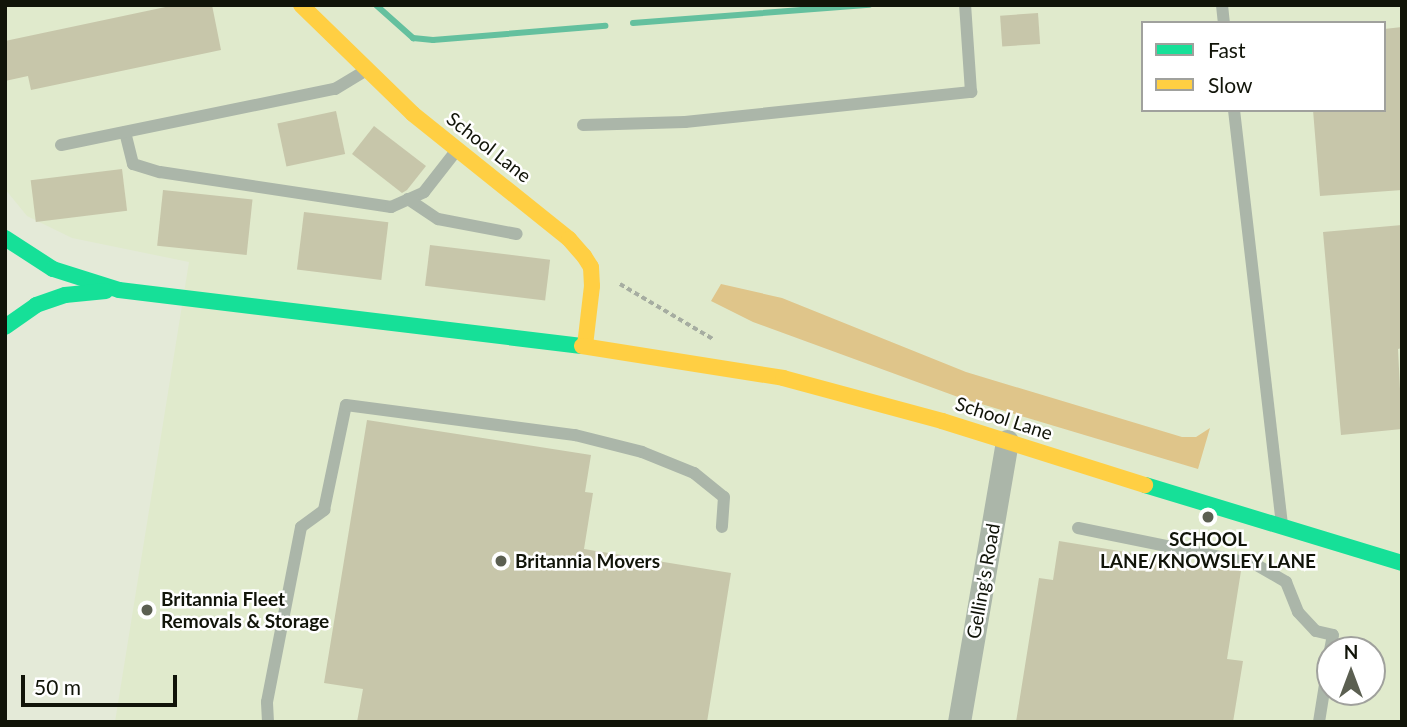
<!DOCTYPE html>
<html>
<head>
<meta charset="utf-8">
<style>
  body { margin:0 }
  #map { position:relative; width:1407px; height:727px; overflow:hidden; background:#e4ead8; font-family:Lato,sans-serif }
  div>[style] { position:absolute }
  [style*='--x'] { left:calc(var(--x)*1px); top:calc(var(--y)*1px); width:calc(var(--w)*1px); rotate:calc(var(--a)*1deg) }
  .built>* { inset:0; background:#e0eacc }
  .forest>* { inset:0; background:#dfc58a }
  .stream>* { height:6px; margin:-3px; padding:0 3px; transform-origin:3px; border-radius:3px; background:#64c09e }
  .building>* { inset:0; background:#c7c6aa; transform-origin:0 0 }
  .path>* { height:3.5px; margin-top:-1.75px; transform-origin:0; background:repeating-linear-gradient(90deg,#a6ada1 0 5px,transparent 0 8.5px) }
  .lane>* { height:12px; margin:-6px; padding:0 6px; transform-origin:6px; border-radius:6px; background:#abb6a9 }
  .street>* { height:23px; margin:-11.5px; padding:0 11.5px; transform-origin:11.5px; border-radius:11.5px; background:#abb6a9 }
  .fast>* { height:16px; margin:-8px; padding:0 8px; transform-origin:8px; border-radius:8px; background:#16e098 }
  .slow>* { height:16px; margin:-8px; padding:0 8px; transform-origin:8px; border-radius:8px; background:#ffcf43 }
  .dots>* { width:19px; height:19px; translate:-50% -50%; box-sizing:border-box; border:4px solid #fff; border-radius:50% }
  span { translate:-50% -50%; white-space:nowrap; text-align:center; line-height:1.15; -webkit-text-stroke:5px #fff; paint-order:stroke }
  .street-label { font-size:19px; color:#111409 }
  .poi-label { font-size:19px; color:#111409; font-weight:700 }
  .left { translate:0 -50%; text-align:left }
  .frame { position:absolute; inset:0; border:7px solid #111409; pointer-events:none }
  .legend { position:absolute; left:1141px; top:21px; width:245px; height:91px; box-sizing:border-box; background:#fff; border:2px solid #a0a19d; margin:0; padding:9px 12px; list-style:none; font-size:21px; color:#111409 }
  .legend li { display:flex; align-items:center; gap:14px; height:35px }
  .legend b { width:35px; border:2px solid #a0a19d }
  .north { position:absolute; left:1316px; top:636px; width:70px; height:70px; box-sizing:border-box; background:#fff; border:2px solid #a0a19d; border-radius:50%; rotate:0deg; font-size:19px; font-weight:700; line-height:28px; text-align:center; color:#111409 }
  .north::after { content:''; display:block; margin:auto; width:24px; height:32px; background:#5b5f51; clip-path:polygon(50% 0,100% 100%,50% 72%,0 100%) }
  .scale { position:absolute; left:21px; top:675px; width:156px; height:32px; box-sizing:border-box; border:4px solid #111409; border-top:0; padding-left:9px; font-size:21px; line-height:24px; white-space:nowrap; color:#111409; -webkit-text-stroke:5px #fff; paint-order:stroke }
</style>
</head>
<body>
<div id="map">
  <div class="built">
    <i style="clip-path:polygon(evenodd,5px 5px,1402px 5px,1402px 722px,115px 722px,189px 262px,72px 238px,27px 216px,5px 189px,5px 5px,1143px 23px,1384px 23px,1384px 110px,1143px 110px,1143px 23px,5px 5px,1330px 650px,1372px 650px,1372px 692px,1330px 692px,1330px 650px)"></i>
  </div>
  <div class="forest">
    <i style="clip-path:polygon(721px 284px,782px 298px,966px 372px,1182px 437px,1196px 437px,1210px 428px,1198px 469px,958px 397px,753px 322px,711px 301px)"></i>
  </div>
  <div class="stream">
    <i style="--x:376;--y:5;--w:50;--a:41.7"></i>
    <i style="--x:413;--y:38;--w:20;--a:6"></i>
    <i style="--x:433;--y:40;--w:173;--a:-4.7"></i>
    <i style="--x:633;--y:23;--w:237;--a:-4.4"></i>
  </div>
  <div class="building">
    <i style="clip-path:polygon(175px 5px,212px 5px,221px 50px,31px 90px,28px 76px,5px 81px,5px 41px)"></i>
    <i style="left:1038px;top:13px;width:31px;height:38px;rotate:86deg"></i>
    <i style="clip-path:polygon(1402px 27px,1402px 190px,1320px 196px,1313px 110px,1384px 110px,1384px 29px)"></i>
    <i style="left:336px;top:111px;width:44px;height:60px;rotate:78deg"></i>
    <i style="clip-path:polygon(374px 126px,426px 166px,407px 190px,402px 193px,352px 154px)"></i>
    <i style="left:122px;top:169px;width:42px;height:92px;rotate:83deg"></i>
    <i style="left:163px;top:190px;width:90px;height:56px;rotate:6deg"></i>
    <i style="left:304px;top:212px;width:85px;height:58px;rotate:7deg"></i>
    <i style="clip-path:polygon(1402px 225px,1402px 348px,1398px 349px,1402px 429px,1341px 435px,1323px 232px)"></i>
    <i style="left:430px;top:245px;width:121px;height:41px;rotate:7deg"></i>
    <i style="clip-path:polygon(367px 420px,591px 455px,585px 492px,593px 493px,584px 549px,731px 573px,707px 722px,357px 722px,363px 689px,324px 683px)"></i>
    <i style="clip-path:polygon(1059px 541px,1241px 571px,1227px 659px,1243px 661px,1233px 722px,1016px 722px,1039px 578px,1053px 580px)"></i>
  </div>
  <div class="path">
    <i style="--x:620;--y:284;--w:108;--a:30.6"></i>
  </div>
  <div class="lane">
    <i style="--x:1222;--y:5;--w:18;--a:84"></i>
    <i style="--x:1234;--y:110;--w:420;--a:83.4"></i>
    <i style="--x:583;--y:125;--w:102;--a:-1.7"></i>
    <i style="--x:685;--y:122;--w:288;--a:-6"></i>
    <i style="--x:971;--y:92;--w:87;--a:-93.9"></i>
    <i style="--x:125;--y:132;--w:33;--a:76"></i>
    <i style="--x:133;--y:164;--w:28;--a:17"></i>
    <i style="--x:160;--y:172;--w:234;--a:8.6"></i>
    <i style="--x:391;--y:207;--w:36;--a:-24"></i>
    <i style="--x:424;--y:192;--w:52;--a:-52"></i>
    <i style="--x:61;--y:145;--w:280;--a:-11.6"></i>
    <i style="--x:335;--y:89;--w:37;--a:-31"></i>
    <i style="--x:408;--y:199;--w:36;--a:34"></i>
    <i style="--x:438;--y:219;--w:80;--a:10.8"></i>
    <i style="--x:1078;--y:528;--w:181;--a:11.5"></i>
    <i style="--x:1255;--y:564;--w:36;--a:30"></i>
    <i style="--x:1286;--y:582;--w:32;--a:68"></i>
    <i style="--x:1298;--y:612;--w:26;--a:47"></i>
    <i style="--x:1316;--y:631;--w:17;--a:13"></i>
    <i style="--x:1333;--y:635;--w:15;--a:101"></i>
    <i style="--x:268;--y:722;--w:20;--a:-93"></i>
    <i style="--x:267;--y:702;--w:178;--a:-79"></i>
    <i style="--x:301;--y:527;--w:29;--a:-36"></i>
    <i style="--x:324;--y:510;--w:107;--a:-78.2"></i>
    <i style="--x:346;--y:405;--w:231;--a:7.5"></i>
    <i style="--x:575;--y:435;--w:69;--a:14.2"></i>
    <i style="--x:642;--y:452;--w:56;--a:22"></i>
    <i style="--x:694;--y:473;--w:38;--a:39"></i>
    <i style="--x:724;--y:497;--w:30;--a:94"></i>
    <i style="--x:1319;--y:722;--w:70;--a:-80.9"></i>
  </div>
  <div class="street">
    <i style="--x:959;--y:722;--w:285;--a:-80.3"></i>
  </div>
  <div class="fast">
    <i style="--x:5;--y:238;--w:57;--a:32.9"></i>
    <i style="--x:53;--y:269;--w:69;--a:17.7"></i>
    <i style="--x:119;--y:290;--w:466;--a:6.9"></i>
    <i style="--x:5;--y:327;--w:38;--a:-35"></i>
    <i style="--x:36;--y:305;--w:31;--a:-19"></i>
    <i style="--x:65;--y:295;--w:41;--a:-5.6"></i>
    <i style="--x:1145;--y:485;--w:269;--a:16.9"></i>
  </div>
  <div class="slow">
    <i style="--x:301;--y:5;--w:156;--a:44.2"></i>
    <i style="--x:413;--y:114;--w:200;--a:38.7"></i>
    <i style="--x:569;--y:239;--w:23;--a:49"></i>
    <i style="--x:584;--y:256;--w:13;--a:58"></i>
    <i style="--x:591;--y:267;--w:19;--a:87"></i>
    <i style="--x:592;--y:286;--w:60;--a:96.7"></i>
    <i style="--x:582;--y:346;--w:204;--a:9"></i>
    <i style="--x:783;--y:378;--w:165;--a:15.1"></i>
    <i style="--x:942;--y:421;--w:213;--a:17.5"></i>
  </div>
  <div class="dots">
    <i style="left:1208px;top:517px;background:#5b5f51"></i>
    <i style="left:501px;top:561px;background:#5b5f51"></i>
    <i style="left:147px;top:610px;background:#5b5f51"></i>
  </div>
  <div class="street-label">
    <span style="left:489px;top:147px;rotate:38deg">School Lane</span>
    <span style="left:1004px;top:418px;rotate:18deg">School Lane</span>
    <span style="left:983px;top:581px;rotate:-80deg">Gelling's Road</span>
  </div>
  <div class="poi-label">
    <span style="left:1208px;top:550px">SCHOOL<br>LANE/KNOWSLEY LANE</span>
    <span class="left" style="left:515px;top:561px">Britannia Movers</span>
    <span class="left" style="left:161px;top:610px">Britannia Fleet<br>Removals &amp; Storage</span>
  </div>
  <div class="frame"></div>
  <ul class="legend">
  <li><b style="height:9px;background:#16e098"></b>Fast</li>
  <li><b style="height:9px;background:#ffcf43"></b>Slow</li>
  </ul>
  <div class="north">N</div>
  <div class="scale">50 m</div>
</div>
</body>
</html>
